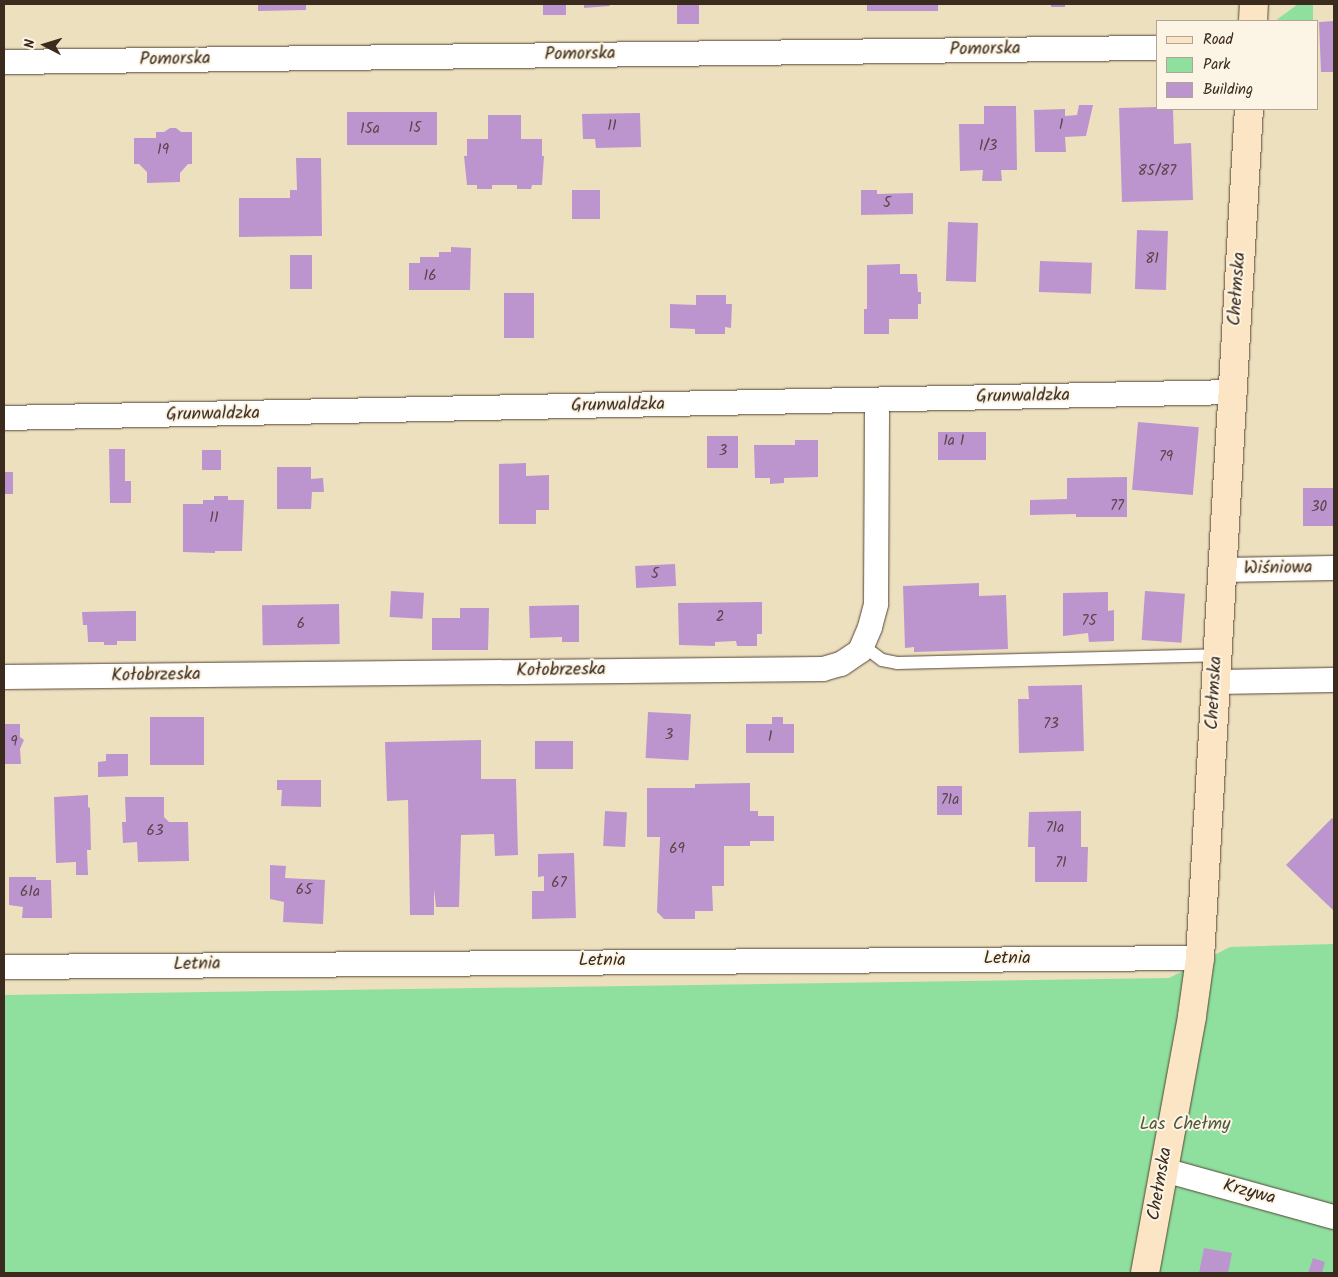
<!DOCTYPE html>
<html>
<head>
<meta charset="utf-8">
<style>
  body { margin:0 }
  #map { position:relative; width:1338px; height:1277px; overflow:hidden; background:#ede0bf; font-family:Kalam,sans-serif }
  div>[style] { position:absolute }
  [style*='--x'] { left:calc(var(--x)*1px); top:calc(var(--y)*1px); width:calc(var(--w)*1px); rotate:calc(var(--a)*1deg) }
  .green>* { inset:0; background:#8fe09f }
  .building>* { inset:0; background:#bc95cf; transform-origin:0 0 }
  .roads { filter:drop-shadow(0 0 1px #564536) drop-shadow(0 0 1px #564536) }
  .lane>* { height:12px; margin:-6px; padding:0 6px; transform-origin:6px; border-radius:6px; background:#fff }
  .street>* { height:24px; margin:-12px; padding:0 12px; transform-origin:12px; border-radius:12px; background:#fff }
  .secondary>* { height:28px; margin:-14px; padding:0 14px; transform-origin:14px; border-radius:14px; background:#fce5c4 }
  span { translate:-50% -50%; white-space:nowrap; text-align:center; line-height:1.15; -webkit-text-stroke:4px #fcf5e5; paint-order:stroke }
  .number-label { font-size:15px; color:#5b454a }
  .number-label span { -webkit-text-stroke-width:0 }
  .street-label { font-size:18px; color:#3b2a1e }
  .park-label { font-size:18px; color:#50583e }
  .frame { position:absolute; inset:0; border:5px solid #3b2a1e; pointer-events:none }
  .legend { position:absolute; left:1156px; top:20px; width:162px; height:90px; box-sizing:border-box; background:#fcf5e5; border:1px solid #afa495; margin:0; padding:6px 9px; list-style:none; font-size:15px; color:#3b2a1e }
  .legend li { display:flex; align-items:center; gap:10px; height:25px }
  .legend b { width:25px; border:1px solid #afa495 }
  .north { position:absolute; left:20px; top:20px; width:50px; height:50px; -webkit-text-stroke:4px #fcf5e5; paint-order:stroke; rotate:275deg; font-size:14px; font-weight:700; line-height:20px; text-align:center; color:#3b2a1e }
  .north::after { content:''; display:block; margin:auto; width:18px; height:22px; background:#3b2a1e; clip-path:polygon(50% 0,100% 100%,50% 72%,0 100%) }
</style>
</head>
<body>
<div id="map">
  <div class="green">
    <i style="clip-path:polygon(1298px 4px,1313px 4px,1313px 21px,1275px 21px)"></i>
    <i style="clip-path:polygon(1334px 944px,1334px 1273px,4px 1273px,4px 995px,1169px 978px,1230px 947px)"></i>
  </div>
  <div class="building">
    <i style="clip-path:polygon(258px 4px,306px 4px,306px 10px,258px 11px)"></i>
    <i style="left:543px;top:4px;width:23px;height:11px"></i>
    <i style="clip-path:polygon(584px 4px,609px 4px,610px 6px,584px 8px)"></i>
    <i style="left:677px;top:4px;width:22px;height:20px"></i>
    <i style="left:867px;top:4px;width:71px;height:7px"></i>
    <i style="left:1051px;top:4px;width:14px;height:3px"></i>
    <i style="clip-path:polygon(1334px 21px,1334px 72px,1321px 72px,1319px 22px)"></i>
    <i style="clip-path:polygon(1079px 105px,1093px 105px,1086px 136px,1065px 137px,1066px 152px,1035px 152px,1034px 110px,1065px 109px,1065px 116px,1077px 115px)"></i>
    <i style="clip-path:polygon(984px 106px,1016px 106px,1017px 170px,1001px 170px,1002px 181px,982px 181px,983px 170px,960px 171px,959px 124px,984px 124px)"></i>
    <i style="clip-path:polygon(1157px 107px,1173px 109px,1174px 144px,1191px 143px,1193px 200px,1122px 202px,1119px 108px)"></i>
    <i style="left:437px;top:112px;width:33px;height:90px;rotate:90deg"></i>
    <i style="clip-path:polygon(640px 113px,641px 147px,596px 148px,595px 139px,583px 139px,582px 114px)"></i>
    <i style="clip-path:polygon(488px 115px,521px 115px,521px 139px,542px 139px,542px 156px,544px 156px,542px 185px,532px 185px,531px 189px,517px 189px,517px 185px,492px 185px,492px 189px,477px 189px,477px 185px,467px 185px,464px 156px,467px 156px,467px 139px,488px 139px)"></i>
    <i style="clip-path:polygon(170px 128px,176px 128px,181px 132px,192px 132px,192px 164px,188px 164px,180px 173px,180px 182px,147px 183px,147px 172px,139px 164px,134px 164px,134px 138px,156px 138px,156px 132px,164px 132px)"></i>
    <i style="clip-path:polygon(296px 158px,321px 158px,322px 236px,239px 237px,239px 198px,290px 198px,290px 190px,297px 190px)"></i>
    <i style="left:572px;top:190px;width:28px;height:29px"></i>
    <i style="clip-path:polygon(861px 190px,877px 190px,877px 194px,913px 193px,913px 214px,861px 215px)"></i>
    <i style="left:948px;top:222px;width:30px;height:59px;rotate:2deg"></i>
    <i style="left:1137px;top:230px;width:31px;height:59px;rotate:2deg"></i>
    <i style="clip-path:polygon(451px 247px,471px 248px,470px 290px,409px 290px,409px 263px,420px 263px,420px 257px,439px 257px,439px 252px,451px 252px)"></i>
    <i style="left:290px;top:255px;width:22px;height:34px"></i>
    <i style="left:1040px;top:261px;width:52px;height:31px;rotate:2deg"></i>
    <i style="clip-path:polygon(900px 264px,900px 274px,917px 274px,918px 292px,921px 292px,921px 304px,918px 304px,918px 319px,889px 319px,889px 334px,864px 334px,864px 309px,867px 309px,867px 265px)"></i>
    <i style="left:504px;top:293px;width:30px;height:45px"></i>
    <i style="clip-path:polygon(696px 295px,726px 295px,726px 304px,732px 304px,731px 328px,725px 327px,725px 334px,695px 334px,695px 329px,670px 328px,670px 304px,696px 305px)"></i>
    <i style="left:1138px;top:422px;width:61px;height:68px;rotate:5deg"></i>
    <i style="left:938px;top:432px;width:48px;height:28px"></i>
    <i style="left:707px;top:436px;width:31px;height:32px"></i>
    <i style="clip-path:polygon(795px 440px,818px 440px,818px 477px,784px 478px,784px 483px,770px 484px,770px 478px,755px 478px,754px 445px,795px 445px)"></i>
    <i style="clip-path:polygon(109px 449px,125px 449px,125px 481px,131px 481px,131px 503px,110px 503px)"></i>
    <i style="left:202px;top:450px;width:19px;height:20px"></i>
    <i style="clip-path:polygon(526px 463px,526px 476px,549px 475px,549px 510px,536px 510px,536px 524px,499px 524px,499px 464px)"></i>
    <i style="clip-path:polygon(277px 467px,311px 467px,311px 479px,323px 478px,324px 492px,312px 492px,311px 509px,277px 509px)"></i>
    <i style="left:13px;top:472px;width:22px;height:9px;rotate:90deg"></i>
    <i style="clip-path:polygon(1127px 477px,1127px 517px,1076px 517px,1076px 514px,1030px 515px,1030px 500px,1067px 499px,1067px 478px)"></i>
    <i style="left:1334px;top:488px;width:38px;height:31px;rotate:90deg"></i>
    <i style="clip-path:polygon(214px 496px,228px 496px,228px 500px,244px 500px,242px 551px,215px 551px,215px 553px,183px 552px,183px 504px,203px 504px,203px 500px,214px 500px)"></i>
    <i style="left:675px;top:564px;width:22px;height:40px;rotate:87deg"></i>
    <i style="clip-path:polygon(979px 583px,979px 596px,1006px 595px,1008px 649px,914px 652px,914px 647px,905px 648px,903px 586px)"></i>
    <i style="left:391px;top:591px;width:33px;height:26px;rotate:3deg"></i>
    <i style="left:1145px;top:591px;width:40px;height:49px;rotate:4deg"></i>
    <i style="clip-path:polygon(1108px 592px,1108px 611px,1114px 610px,1114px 641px,1089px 642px,1088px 633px,1063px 636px,1063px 593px)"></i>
    <i style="clip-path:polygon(762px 602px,762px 634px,757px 634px,757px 646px,737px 646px,736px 641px,715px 642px,715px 646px,679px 645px,678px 603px)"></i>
    <i style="left:339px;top:604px;width:40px;height:77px;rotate:89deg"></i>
    <i style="clip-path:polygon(579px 605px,579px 642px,562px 642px,562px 637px,530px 638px,529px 606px)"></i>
    <i style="clip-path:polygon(460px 608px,489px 608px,488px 650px,432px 650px,432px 618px,460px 618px)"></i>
    <i style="clip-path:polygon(128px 611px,136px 611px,136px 641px,117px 641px,117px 645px,104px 645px,104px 642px,88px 642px,87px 625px,83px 625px,82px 612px)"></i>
    <i style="clip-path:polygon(1082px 685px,1084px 751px,1019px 753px,1018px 699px,1029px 699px,1028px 686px)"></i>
    <i style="left:648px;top:712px;width:43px;height:46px;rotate:3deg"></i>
    <i style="left:150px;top:717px;width:54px;height:48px"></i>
    <i style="clip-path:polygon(772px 717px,783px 717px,783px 724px,794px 724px,794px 753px,746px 753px,746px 724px,772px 724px)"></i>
    <i style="clip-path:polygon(4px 724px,20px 724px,20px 737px,24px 740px,20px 749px,21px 764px,4px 764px)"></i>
    <i style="clip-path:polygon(481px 740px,481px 779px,516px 779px,518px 855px,495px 856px,494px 834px,461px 835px,459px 907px,436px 907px,434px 889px,434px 915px,410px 915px,408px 800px,387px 801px,385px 742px)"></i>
    <i style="left:573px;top:741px;width:28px;height:38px;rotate:90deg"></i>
    <i style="clip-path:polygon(106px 754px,128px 754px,128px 776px,98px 777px,98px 762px,106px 761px)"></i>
    <i style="clip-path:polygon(277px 780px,321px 780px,321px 807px,281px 806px,282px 790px,277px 790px)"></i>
    <i style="clip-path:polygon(750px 783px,750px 811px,758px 811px,758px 816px,774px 816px,774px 841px,750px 841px,750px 846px,724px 846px,724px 886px,712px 886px,713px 911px,695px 911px,695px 919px,664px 919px,657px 912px,660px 837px,647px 837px,647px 788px,695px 788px,695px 784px)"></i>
    <i style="left:962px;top:786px;width:29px;height:25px;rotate:90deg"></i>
    <i style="clip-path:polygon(88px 795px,88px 807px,90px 808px,91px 850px,87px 850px,88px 875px,76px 875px,76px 862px,56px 863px,54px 797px)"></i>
    <i style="clip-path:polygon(125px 797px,164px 797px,164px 817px,169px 822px,188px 822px,189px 861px,138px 862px,137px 842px,123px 843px,122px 822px,126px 822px)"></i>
    <i style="left:605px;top:811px;width:22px;height:35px;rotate:3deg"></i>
    <i style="clip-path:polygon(1081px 811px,1081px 847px,1088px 847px,1087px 882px,1035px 882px,1035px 847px,1028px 847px,1029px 812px)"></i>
    <i style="clip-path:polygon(1332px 818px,1334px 820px,1334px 911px,1286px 865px)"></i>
    <i style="clip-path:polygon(574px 853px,576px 918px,532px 919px,532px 891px,544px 891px,544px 876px,538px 877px,538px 854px)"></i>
    <i style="clip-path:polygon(270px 865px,286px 866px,285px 878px,325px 880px,323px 924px,283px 922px,284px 902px,270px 899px)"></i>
    <i style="clip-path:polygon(9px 877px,36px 877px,36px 880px,51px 880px,52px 918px,22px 918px,23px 907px,9px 905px)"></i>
    <i style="clip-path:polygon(1204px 1248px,1232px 1253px,1228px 1273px,1199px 1273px)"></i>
    <i style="clip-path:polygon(1313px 1258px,1325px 1262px,1322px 1273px,1308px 1273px)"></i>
  </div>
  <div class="roads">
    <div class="lane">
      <i style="--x:862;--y:645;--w:25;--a:37"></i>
      <i style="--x:882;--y:660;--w:15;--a:11"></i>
      <i style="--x:897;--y:663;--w:320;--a:-1.4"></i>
    </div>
    <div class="street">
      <i style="--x:4;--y:62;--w:1153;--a:-0.7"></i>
      <i style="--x:4;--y:418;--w:1228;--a:-1.21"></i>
      <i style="--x:1222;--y:570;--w:112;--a:-1"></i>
      <i style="--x:4;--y:677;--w:819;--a:-0.56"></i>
      <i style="--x:823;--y:669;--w:19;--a:-16"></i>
      <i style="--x:841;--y:664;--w:23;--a:-34"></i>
      <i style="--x:860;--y:651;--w:26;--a:-67"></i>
      <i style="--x:870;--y:627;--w:24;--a:-75"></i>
      <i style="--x:876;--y:604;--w:204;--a:-89.7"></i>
      <i style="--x:1216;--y:682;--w:118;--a:-1"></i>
      <i style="--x:4;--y:967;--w:1196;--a:-0.43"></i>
      <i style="--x:1164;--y:1170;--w:176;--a:15.5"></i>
    </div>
    <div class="secondary">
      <i style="--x:1253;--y:21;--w:17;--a:-87"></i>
      <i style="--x:1145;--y:1273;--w:261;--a:-79.6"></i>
      <i style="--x:1192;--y:1016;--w:59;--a:-82.1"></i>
      <i style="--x:1200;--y:958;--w:850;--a:-86.7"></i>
    </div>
  </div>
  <div class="number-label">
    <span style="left:1061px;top:126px">1</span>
    <span style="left:612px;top:127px">11</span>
    <span style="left:415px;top:129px">15</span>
    <span style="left:370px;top:130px">15a</span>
    <span style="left:988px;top:147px">1/3</span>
    <span style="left:163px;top:151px">19</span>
    <span style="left:1157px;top:172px">85/87</span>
    <span style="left:887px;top:204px">5</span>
    <span style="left:1152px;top:260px">81</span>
    <span style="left:430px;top:277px">16</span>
    <span style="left:949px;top:442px">1a</span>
    <span style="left:962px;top:442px">1</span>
    <span style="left:723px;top:452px">3</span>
    <span style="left:1166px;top:458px">79</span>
    <span style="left:1117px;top:507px">77</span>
    <span style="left:1319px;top:508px">30</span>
    <span style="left:214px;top:519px">11</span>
    <span style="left:655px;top:575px">5</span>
    <span style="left:720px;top:618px">2</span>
    <span style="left:1089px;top:622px">75</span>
    <span style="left:301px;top:625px">6</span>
    <span style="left:1051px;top:725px">73</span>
    <span style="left:669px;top:736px">3</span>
    <span style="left:770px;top:738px">1</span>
    <span style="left:14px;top:743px">9</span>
    <span style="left:950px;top:801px">71a</span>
    <span style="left:1055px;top:829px">71a</span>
    <span style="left:155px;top:832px">63</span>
    <span style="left:677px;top:850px">69</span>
    <span style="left:1061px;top:864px">71</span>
    <span style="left:559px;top:884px">67</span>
    <span style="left:304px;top:891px">65</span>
    <span style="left:30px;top:893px">61a</span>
  </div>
  <div class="street-label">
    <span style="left:985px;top:50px;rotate:-1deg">Pomorska</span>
    <span style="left:580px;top:55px;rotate:-1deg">Pomorska</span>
    <span style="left:175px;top:60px;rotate:-1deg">Pomorska</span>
    <span style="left:1238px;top:289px;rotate:-86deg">Chełmska</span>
    <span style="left:1023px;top:397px;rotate:-1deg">Grunwaldzka</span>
    <span style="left:618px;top:406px;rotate:-1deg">Grunwaldzka</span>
    <span style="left:213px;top:415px;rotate:-1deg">Grunwaldzka</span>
    <span style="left:1278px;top:569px;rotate:-1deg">Wiśniowa</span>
    <span style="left:561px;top:671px;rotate:-1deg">Kołobrzeska</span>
    <span style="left:156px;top:676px;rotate:-1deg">Kołobrzeska</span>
    <span style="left:1215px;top:693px;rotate:-87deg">Chełmska</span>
    <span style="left:1007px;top:959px">Letnia</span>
    <span style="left:602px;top:961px">Letnia</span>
    <span style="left:197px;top:965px;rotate:-1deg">Letnia</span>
    <span style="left:1161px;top:1184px;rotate:-80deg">Chełmska</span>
    <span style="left:1249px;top:1193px;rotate:15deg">Krzywa</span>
  </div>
  <div class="park-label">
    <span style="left:1185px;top:1125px">Las Chełmy</span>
  </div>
  <div class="frame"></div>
  <ul class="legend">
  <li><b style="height:6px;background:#fce5c4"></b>Road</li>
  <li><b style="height:14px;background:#8fe09f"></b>Park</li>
  <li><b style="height:14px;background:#bc95cf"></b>Building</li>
  </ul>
  <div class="north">N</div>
</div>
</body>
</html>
